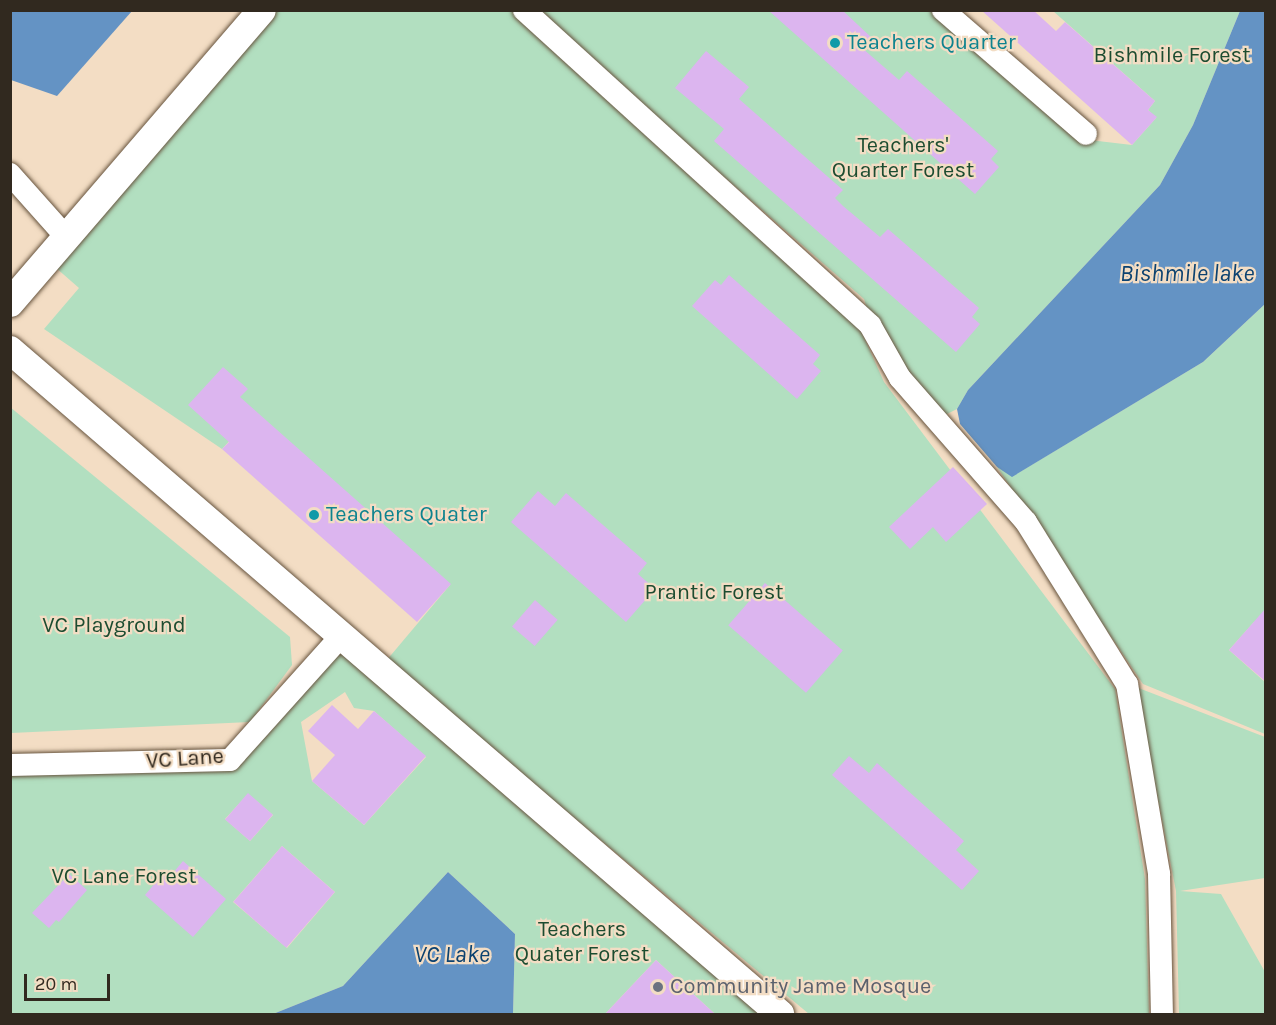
<!DOCTYPE html>
<html>
<head>
<meta charset="utf-8">
<style>
  body { margin:0 }
  #map { position:relative; width:1276px; height:1025px; overflow:hidden; background:#f3ddc4; font-family:Karla,sans-serif }
  div>[style] { position:absolute }
  [style*='--x'] { left:calc(var(--x)*1px); top:calc(var(--y)*1px); width:calc(var(--w)*1px); rotate:calc(var(--a)*1deg) }
  .green>* { inset:0; background:#b2dfc0 }
  .water>* { inset:0; background:#6493c4 }
  .building>* { inset:0; background:#dcb5ef; transform-origin:0 0 }
  .roads { filter:drop-shadow(0 0 2px #67543e) drop-shadow(0 0 2px #67543e) }
  .minor>* { height:22px; margin:-11px; padding:0 11px; transform-origin:11px; border-radius:11px; background:#fff }
  .tertiary>* { height:28px; margin:-14px; padding:0 14px; transform-origin:14px; border-radius:14px; background:#fff }
  .dots>* { width:16px; height:16px; translate:-50% -50%; box-sizing:border-box; border:3px solid #f3ddc4; border-radius:50% }
  span { translate:-50% -50%; white-space:nowrap; text-align:center; line-height:1.15; -webkit-text-stroke:4.5px #f3ddc4; paint-order:stroke }
  .culture-label { font-size:22px; color:#0d838f }
  .left { translate:0 -50%; text-align:left }
  .park-label { font-size:22px; color:#1c4c30 }
  .street-label { font-size:22px; color:#31291f }
  .worship-label { font-size:22px; color:#5b616d }
  .water-label { font-size:24px; color:#0c4270; font-style:italic }
  .frame { position:absolute; inset:0; border:12px solid #31291f; pointer-events:none }
  .scale { position:absolute; left:24px; top:974px; width:86px; height:27px; box-sizing:border-box; border:3px solid #31291f; border-top:0; padding-left:8px; font-size:18px; line-height:21px; white-space:nowrap; color:#31291f; -webkit-text-stroke:4px #f3ddc4; paint-order:stroke }
</style>
</head>
<body>
<div id="map">
  <div class="green">
    <i style="clip-path:polygon(271px 11px,514px 11px,849px 304px,884px 382px,1115px 689px,1145px 879px,1149px 1014px,809px 1014px,386px 661px,450px 585px,256px 412px,222px 449px,44px 329px,79px 288px,55px 267px)"></i>
    <i style="clip-path:polygon(534px 11px,935px 11px,1081px 139px,1132px 145px,1156px 118px,1148px 110px,1155px 101px,1053px 11px,1240px 11px,1193px 125px,1160px 185px,968px 390px,957px 409px,937px 419px,872px 325px,864px 299px)"></i>
    <i style="clip-path:polygon(1265px 304px,1265px 632px,1254px 622px,1229px 650px,1265px 682px,1265px 734px,1143px 684px,997px 467px,1013px 476px,1203px 362px)"></i>
    <i style="clip-path:polygon(10px 407px,290px 637px,292px 665px,250px 722px,11px 733px)"></i>
    <i style="clip-path:polygon(evenodd,334px 644px,769px 1014px,715px 1014px,656px 960px,605px 1014px,513px 1014px,515px 934px,448px 872px,343px 986px,273px 1014px,11px 1014px,10px 765px,230px 760px,334px 644px,345px 692px,354px 708px,374px 711px,426px 757px,364px 825px,312px 781px,301px 722px,345px 692px,334px 644px,248px 794px,273px 815px,250px 841px,225px 819px,248px 794px,334px 644px,282px 846px,335px 892px,287px 948px,233px 902px,282px 846px)"></i>
    <i style="clip-path:polygon(1136px 687px,1265px 737px,1265px 878px,1180px 891px,1221px 894px,1265px 972px,1265px 1014px,1179px 1014px,1176px 891px)"></i>
  </div>
  <div class="water">
    <i style="clip-path:polygon(11px 10px,132px 10px,132px 11px,57px 96px,11px 80px)"></i>
    <i style="clip-path:polygon(1240px 11px,1265px 11px,1265px 304px,1203px 362px,1012px 477px,997px 467px,960px 424px,957px 409px,968px 390px,1160px 185px,1193px 125px)"></i>
    <i style="clip-path:polygon(448px 872px,515px 934px,513px 1014px,273px 1014px,343px 986px)"></i>
  </div>
  <div class="building">
    <i style="clip-path:polygon(768px 10px,842px 10px,872px 38px,862px 48px,899px 80px,907px 71px,998px 151px,991px 159px,999px 167px,975px 194px)"></i>
    <i style="clip-path:polygon(981px 10px,1033px 10px,1056px 31px,1065px 22px,1155px 101px,1148px 110px,1157px 117px,1132px 145px)"></i>
    <i style="clip-path:polygon(706px 51px,749px 87px,739px 99px,843px 190px,835px 198px,843px 206px,880px 237px,888px 229px,979px 308px,972px 317px,980px 324px,956px 352px,714px 141px,724px 129px,675px 88px)"></i>
    <i style="clip-path:polygon(729px 275px,820px 355px,813px 364px,821px 371px,797px 399px,692px 306px,715px 280px,721px 285px)"></i>
    <i style="clip-path:polygon(223px 367px,248px 389px,240px 397px,451px 584px,417px 622px,222px 449px,229px 442px,188px 405px)"></i>
    <i style="clip-path:polygon(953px 467px,987px 504px,946px 542px,933px 527px,910px 549px,889px 527px)"></i>
    <i style="clip-path:polygon(538px 491px,555px 506px,566px 493px,647px 563px,638px 574px,655px 589px,626px 622px,511px 522px)"></i>
    <i style="left:765px;top:583px;width:103px;height:56px;rotate:41deg"></i>
    <i style="left:535px;top:600px;width:30px;height:35px;rotate:41deg"></i>
    <i style="clip-path:polygon(1266px 608px,1266px 682px,1229px 650px)"></i>
    <i style="clip-path:polygon(332px 705px,358px 729px,374px 711px,426px 756px,364px 825px,312px 781px,335px 755px,308px 731px)"></i>
    <i style="clip-path:polygon(849px 756px,869px 773px,877px 763px,964px 841px,956px 850px,979px 871px,962px 890px,832px 775px)"></i>
    <i style="left:248px;top:793px;width:33px;height:35px;rotate:41deg"></i>
    <i style="left:282px;top:846px;width:70px;height:74px;rotate:41deg"></i>
    <i style="clip-path:polygon(183px 861px,226px 899px,193px 937px,145px 895px,163px 874px,168px 879px)"></i>
    <i style="clip-path:polygon(69px 874px,87px 890px,59px 922px,56px 920px,49px 928px,32px 913px)"></i>
    <i style="clip-path:polygon(656px 960px,715px 1014px,605px 1014px)"></i>
  </div>
  <div class="roads">
    <div class="minor">
      <i style="--x:524;--y:10;--w:468;--a:42.3"></i>
      <i style="--x:870;--y:325;--w:61;--a:60.5"></i>
      <i style="--x:900;--y:378;--w:191;--a:48.8"></i>
      <i style="--x:1026;--y:522;--w:191;--a:58.1"></i>
      <i style="--x:1127;--y:684;--w:193;--a:80.4"></i>
      <i style="--x:1159;--y:874;--w:140;--a:88.8"></i>
      <i style="--x:943;--y:10;--w:189;--a:40.9"></i>
      <i style="--x:10;--y:174;--w:86;--a:48.3"></i>
      <i style="--x:10;--y:765;--w:220;--a:-1.3"></i>
      <i style="--x:230;--y:760;--w:168;--a:-48.1"></i>
    </div>
    <div class="tertiary">
      <i style="--x:10;--y:303;--w:386;--a:-49.3"></i>
      <i style="--x:10;--y:350;--w:1017;--a:40.77"></i>
    </div>
  </div>
  <div class="dots">
    <i style="left:835px;top:43px;background:#0f9aa8"></i>
    <i style="left:314px;top:515px;background:#0f9aa8"></i>
    <i style="left:658px;top:987px;background:#6b7280"></i>
  </div>
  <div class="culture-label">
    <span class="left" style="left:847px;top:43px">Teachers Quarter</span>
    <span class="left" style="left:326px;top:515px">Teachers Quater</span>
  </div>
  <div class="park-label">
    <span style="left:1172px;top:56px">Bishmile Forest</span>
    <span style="left:903px;top:158px">Teachers'<br>Quarter Forest</span>
    <span style="left:714px;top:593px">Prantic Forest</span>
    <span style="left:114px;top:626px">VC Playground</span>
    <span style="left:124px;top:877px">VC Lane Forest</span>
    <span style="left:582px;top:942px">Teachers<br>Quater Forest</span>
  </div>
  <div class="street-label">
    <span style="left:185px;top:759px;rotate:-4deg">VC Lane</span>
  </div>
  <div class="worship-label">
    <span class="left" style="left:670px;top:987px">Community Jame Mosque</span>
  </div>
  <div class="water-label">
    <span style="left:1187px;top:274px">Bishmile lake</span>
    <span style="left:452px;top:955px">VC Lake</span>
  </div>
  <div class="frame"></div>
  <div class="scale">20 m</div>
</div>
</body>
</html>
